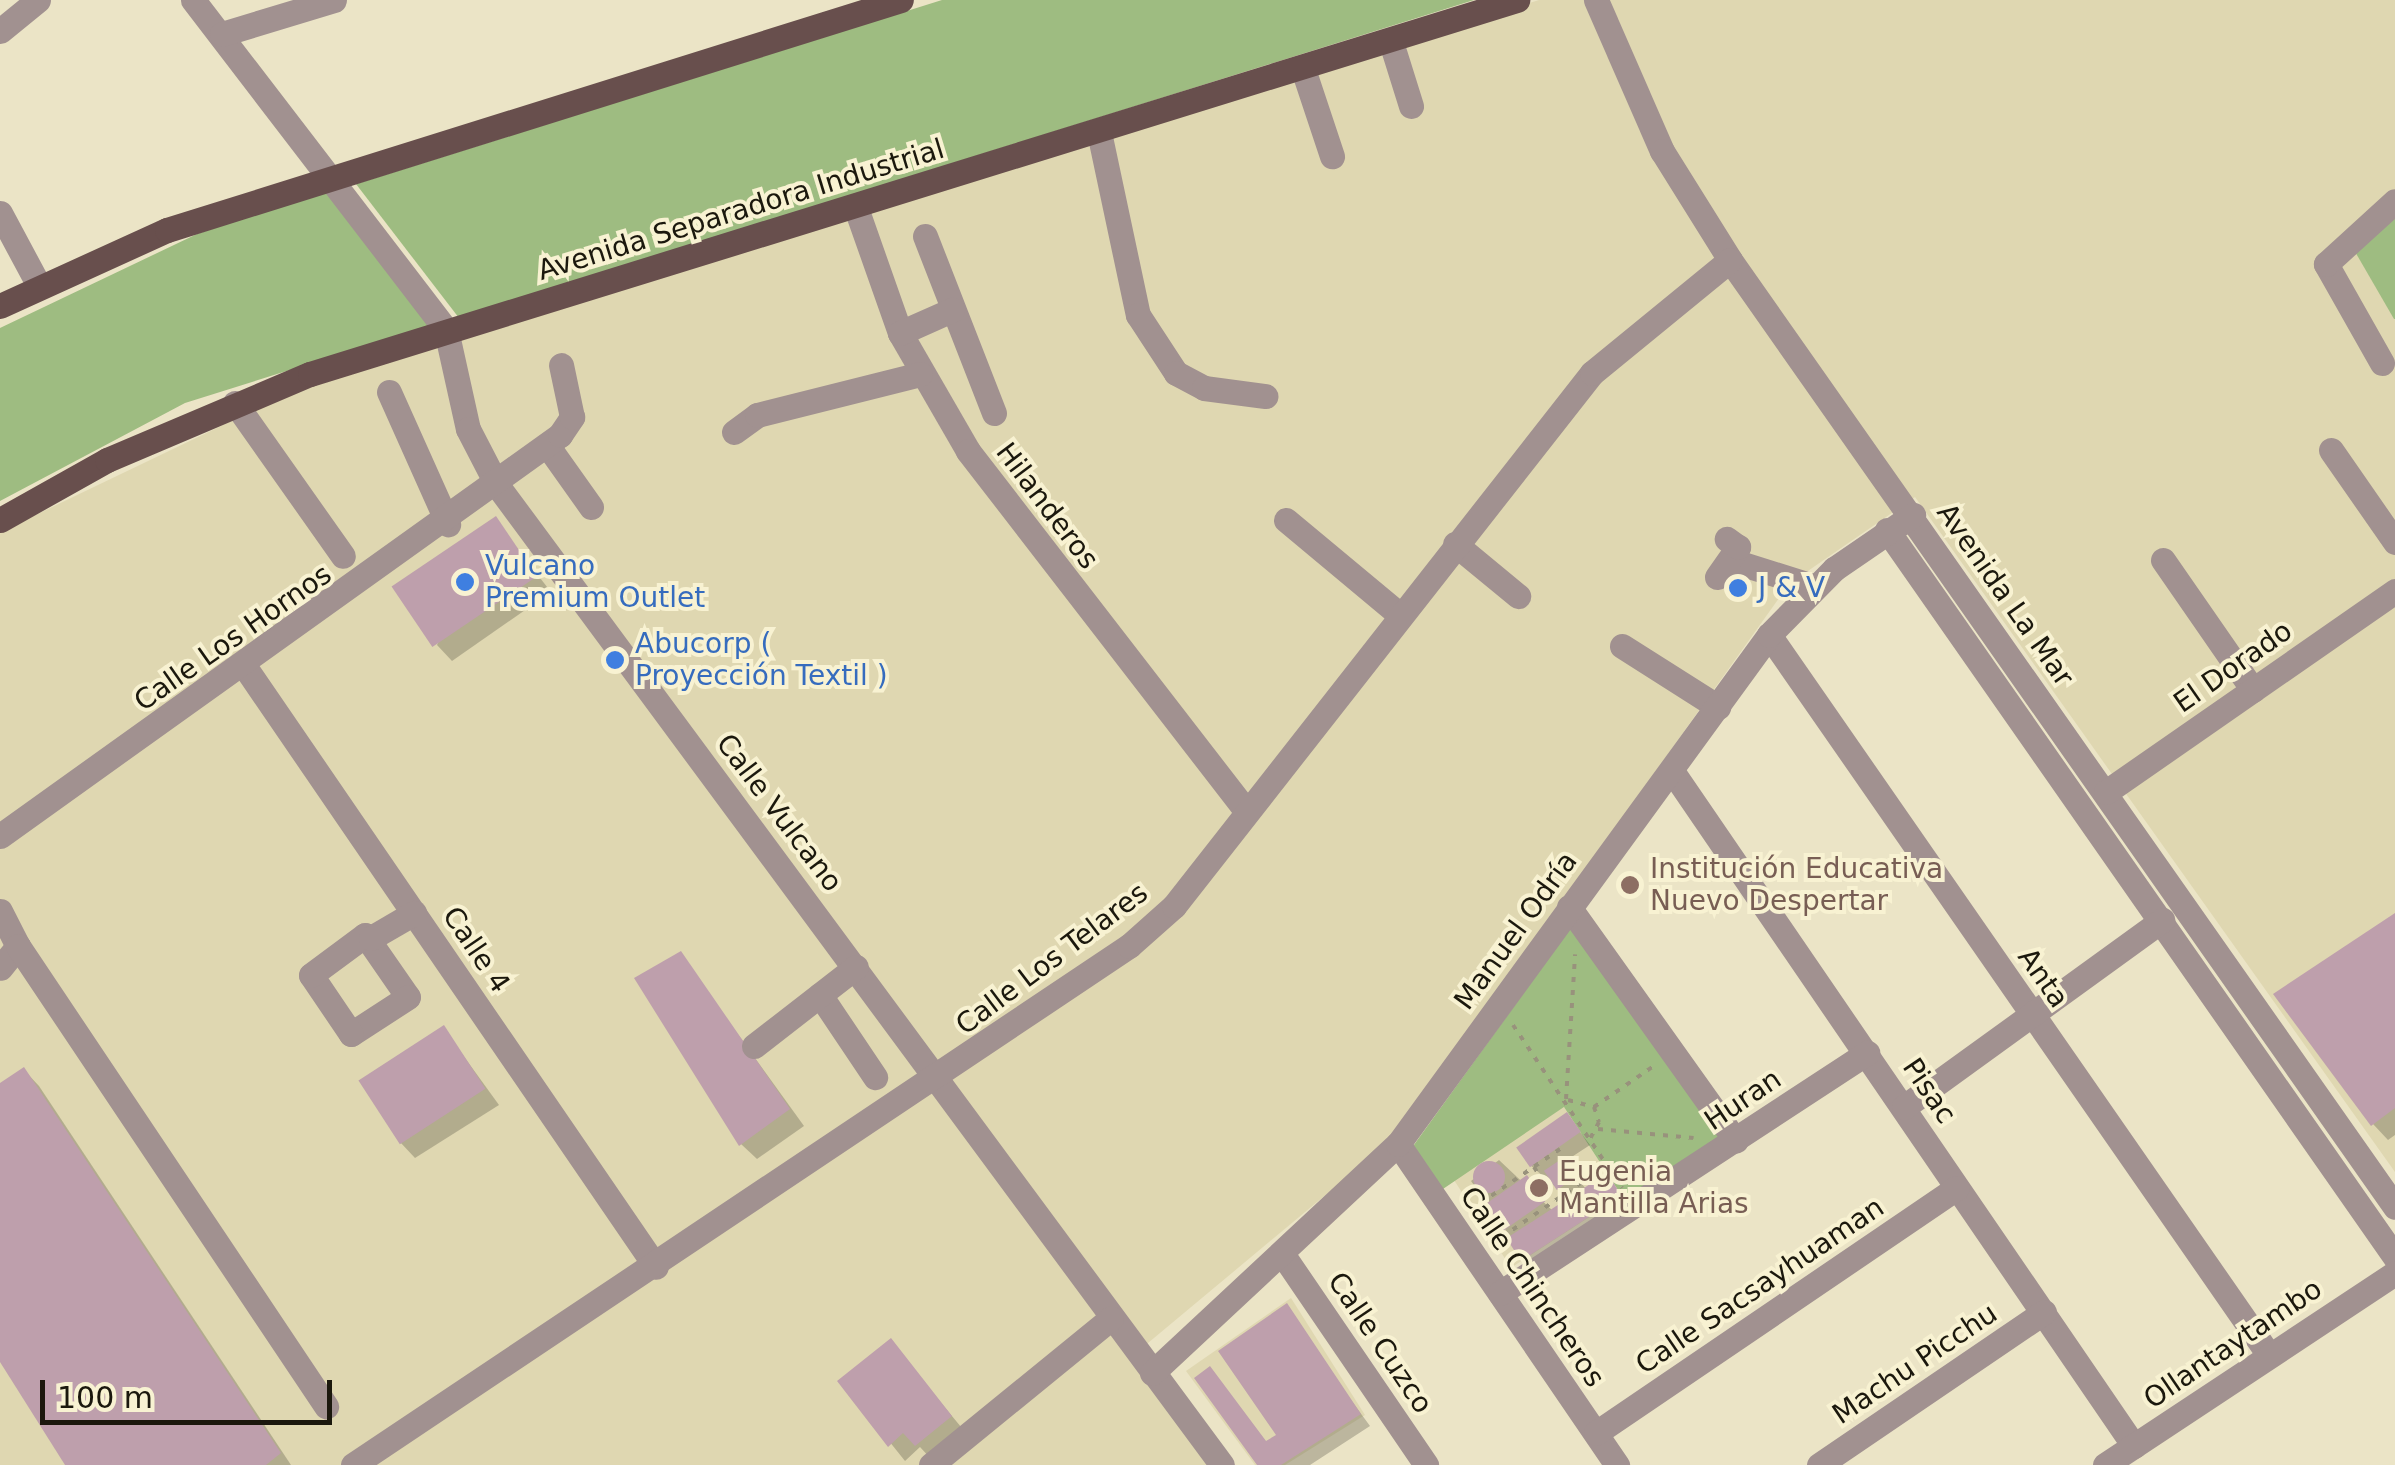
<!DOCTYPE html>
<html>
<head>
<meta charset="utf-8">
<style>
  body { margin:0 }
  #map { position:relative; width:2395px; height:1465px; overflow:hidden; background:#ebe4c6; font-family:"DejaVu Sans",sans-serif }
  div>[style] { position:absolute }
  [style*='--x'] { left:calc(var(--x)*1px); top:calc(var(--y)*1px); width:calc(var(--w)*1px); rotate:calc(var(--a)*1deg) }
  .built>* { inset:0; background:#dfd7b1; transform-origin:0 0 }
  .green>* { inset:0; background:#9ebc81 }
  .shadow>* { inset:0; background:#0003 }
  .building>* { inset:0; background:#be9fac; transform-origin:0 0 }
  .round { border-radius:50% }
  .path>* { height:4px; margin-top:-2px; transform-origin:0; background:repeating-linear-gradient(90deg,#98927c 0 5px,transparent 0 13px) }
  .minor>* { height:25px; margin:-12.5px; padding:0 12.5px; transform-origin:12.5px; border-radius:12.5px; background:#a19190 }
  .major>* { height:25px; margin:-12.5px; padding:0 12.5px; transform-origin:12.5px; border-radius:12.5px; background:#684f4d }
  .dots>* { width:28px; height:28px; translate:-50% -50%; box-sizing:border-box; border:5px solid #f8f2d2; border-radius:50% }
  span { translate:-50% -50%; white-space:nowrap; text-align:center; line-height:1.15; -webkit-text-stroke:8px #f8f2d2; paint-order:stroke }
  .street-label { font-size:28px; color:#1b180d }
  .shop-label { font-size:28px; color:#366cbe }
  .left { translate:0 -50%; text-align:left }
  .education-label { font-size:28px; color:#785e54 }
  .scale { position:absolute; left:40px; top:1380px; width:292px; height:45px; box-sizing:border-box; border:5px solid #1b180d; border-top:0; padding-left:12px; font-size:30px; line-height:35px; white-space:nowrap; color:#1b180d; -webkit-text-stroke:8px #f8f2d2; paint-order:stroke }
</style>
</head>
<body>
<div id="map">
  <div class="built">
    <i style="clip-path:polygon(1539px 0,2395px 0,2395px 1172px,1915px 497px,1789px 584px,1395px 1137px,1130px 1358px,1209px 1465px,0 1465px,0 532px,292px 392px)"></i>
    <i style="left:1564px;top:1107px;width:106px;height:132px;rotate:57deg"></i>
    <i style="clip-path:polygon(1291px 1298px,1365px 1415px,1285px 1465px,1255px 1465px,1186px 1371px)"></i>
  </div>
  <div class="green">
    <i style="clip-path:polygon(942px 0,1474px 0,459px 318px,356px 184px)"></i>
    <i style="clip-path:polygon(331px 188px,433px 325px,185px 403px,0 501px,0 328px,197px 234px)"></i>
    <i style="clip-path:polygon(2395px 208px,2395px 319px,2394px 319px,2350px 243px)"></i>
    <i style="clip-path:polygon(1574px 923px,1727px 1140px,1627px 1204px,1564px 1107px,1440px 1191px,1411px 1149px)"></i>
  </div>
  <div class="shadow">
    <i style="clip-path:polygon(495px 520px,551px 592px,452px 661px,437px 645px)"></i>
    <i style="clip-path:polygon(2395px 916px,2395px 1135px,2388px 1140px,2373px 1124px)"></i>
    <i style="clip-path:polygon(680px 954px,804px 1126px,757px 1159px,741px 1144px)"></i>
    <i style="clip-path:polygon(444px 1029px,499px 1105px,415px 1158px,400px 1142px)"></i>
    <i style="clip-path:polygon(24px 1070px,39px 1086px,291px 1465px,68px 1465px,0 1357px,0 1086px)"></i>
    <i style="clip-path:polygon(1567px 1115px,1590px 1145px,1564px 1162px,1586px 1189px,1606px 1176px,1631px 1208px,1534px 1270px,1471px 1181px,1499px 1160px,1553px 1211px,1570px 1199px,1530px 1165px)"></i>
    <i style="clip-path:polygon(890px 1341px,966px 1433px,932px 1460px,920px 1447px,905px 1461px,841px 1381px)"></i>
    <i style="clip-path:polygon(1210px 1369px,1267px 1443px,1348px 1396px,1370px 1426px,1310px 1465px,1260px 1465px)"></i>
  </div>
  <div class="building">
    <i style="left:496px;top:516px;width:73px;height:126px;rotate:56deg"></i>
    <i style="clip-path:polygon(2395px 913px,2395px 1108px,2371px 1126px,2273px 994px)"></i>
    <i style="clip-path:polygon(681px 951px,790px 1109px,739px 1146px,634px 978px)"></i>
    <i style="left:444px;top:1025px;width:76px;height:102px;rotate:57deg"></i>
    <i style="clip-path:polygon(24px 1067px,281px 1453px,266px 1465px,65px 1465px,0 1362px,0 1083px)"></i>
    <i style="left:1567px;top:1112px;width:24px;height:62px;rotate:55deg"></i>
    <i style="left:1563px;top:1158px;width:23px;height:23px;rotate:56deg"></i>
    <i class="round" style="left:1473px;top:1161px;width:32px;height:32px"></i>
    <i style="left:1607px;top:1173px;width:27px;height:120px;rotate:57deg"></i>
    <i style="left:1527px;top:1175px;width:32px;height:54px;rotate:55deg"></i>
    <i style="clip-path:polygon(1287px 1303px,1361px 1414px,1281px 1465px,1257px 1465px,1194px 1378px,1210px 1366px,1266px 1441px,1276px 1435px,1218px 1351px)"></i>
    <i style="clip-path:polygon(891px 1338px,952px 1416px,915px 1446px,903px 1433px,888px 1447px,837px 1381px)"></i>
  </div>
  <div class="path">
    <i style="--x:1513;--y:1025;--w:196;--a:56.2"></i>
    <i style="--x:1566;--y:1099;--w:145;--a:-86.4"></i>
    <i style="--x:1568;--y:1100;--w:27;--a:15"></i>
    <i style="--x:1594;--y:1107;--w:16;--a:72"></i>
    <i style="--x:1599;--y:1122;--w:19;--a:118"></i>
    <i style="--x:1594;--y:1107;--w:74;--a:-34.5"></i>
    <i style="--x:1598;--y:1129;--w:96;--a:5.4"></i>
    <i style="--x:1560;--y:1149;--w:98;--a:145.8"></i>
    <i style="--x:1479;--y:1204;--w:40;--a:55.1"></i>
    <i style="--x:1502;--y:1237;--w:97;--a:-34.5"></i>
    <i style="--x:1534;--y:1167;--w:39;--a:58"></i>
  </div>
  <div class="minor">
    <i style="--x:193;--y:0;--w:416;--a:52.5"></i>
    <i style="--x:446;--y:330;--w:101;--a:77.5"></i>
    <i style="--x:468;--y:429;--w:63;--a:62.6"></i>
    <i style="--x:497;--y:485;--w:1219;--a:53.51"></i>
    <i style="--x:1596;--y:0;--w:165;--a:66.4"></i>
    <i style="--x:1662;--y:151;--w:128;--a:58"></i>
    <i style="--x:1730;--y:260;--w:1157;--a:54.92"></i>
    <i style="--x:0;--y:31;--w:49;--a:-39.2"></i>
    <i style="--x:222;--y:34;--w:117;--a:-16.9"></i>
    <i style="--x:1391;--y:42;--w:67;--a:72.6"></i>
    <i style="--x:1303;--y:69;--w:92;--a:71.6"></i>
    <i style="--x:1099;--y:132;--w:187;--a:78"></i>
    <i style="--x:1138;--y:315;--w:69;--a:56.8"></i>
    <i style="--x:1176;--y:373;--w:32;--a:28"></i>
    <i style="--x:1204;--y:388;--w:62;--a:7.5"></i>
    <i style="--x:856;--y:208;--w:133;--a:70.6"></i>
    <i style="--x:900;--y:333;--w:136;--a:60"></i>
    <i style="--x:968;--y:451;--w:453;--a:52.3"></i>
    <i style="--x:0;--y:213;--w:81;--a:61.8"></i>
    <i style="--x:925;--y:236;--w:190;--a:68.7"></i>
    <i style="--x:900;--y:333;--w:57;--a:-23.9"></i>
    <i style="--x:2382;--y:363;--w:114;--a:-119.5"></i>
    <i style="--x:2326;--y:264;--w:93;--a:-42.4"></i>
    <i style="--x:389;--y:392;--w:145;--a:65.9"></i>
    <i style="--x:235;--y:403;--w:187;--a:54.8"></i>
    <i style="--x:734;--y:432;--w:29;--a:-36"></i>
    <i style="--x:757;--y:415;--w:168;--a:-14.1"></i>
    <i style="--x:547;--y:445;--w:76;--a:54.6"></i>
    <i style="--x:2331;--y:450;--w:112;--a:55.2"></i>
    <i style="--x:1286;--y:520;--w:147;--a:39.8"></i>
    <i style="--x:1887;--y:530;--w:887;--a:55.06"></i>
    <i style="--x:1455;--y:544;--w:82;--a:39.5"></i>
    <i style="--x:2163;--y:560;--w:158;--a:55.3"></i>
    <i style="--x:1733;--y:561;--w:84;--a:17.4"></i>
    <i style="--x:1717;--y:577;--w:37;--a:-55"></i>
    <i style="--x:1738;--y:547;--w:14;--a:-144"></i>
    <i style="--x:1769;--y:635;--w:877;--a:55.22"></i>
    <i style="--x:1622;--y:646;--w:114;--a:32.4"></i>
    <i style="--x:245;--y:667;--w:727;--a:55.59"></i>
    <i style="--x:1672;--y:771;--w:818;--a:55.61"></i>
    <i style="--x:2106;--y:792;--w:352;--a:-34.8"></i>
    <i style="--x:0;--y:836;--w:689;--a:-35.61"></i>
    <i style="--x:560;--y:435;--w:22;--a:-56"></i>
    <i style="--x:572;--y:417;--w:53;--a:-101.9"></i>
    <i style="--x:1569;--y:907;--w:287;--a:54.5"></i>
    <i style="--x:0;--y:911;--w:39;--a:63"></i>
    <i style="--x:18;--y:946;--w:28;--a:129"></i>
    <i style="--x:365;--y:935;--w:75;--a:55.3"></i>
    <i style="--x:408;--y:997;--w:68;--a:147"></i>
    <i style="--x:351;--y:1034;--w:71;--a:-124.1"></i>
    <i style="--x:311;--y:975;--w:67;--a:-36.5"></i>
    <i style="--x:371;--y:938;--w:50;--a:-30.2"></i>
    <i style="--x:18;--y:946;--w:554;--a:56.2"></i>
    <i style="--x:820;--y:995;--w:99;--a:56.1"></i>
    <i style="--x:754;--y:1046;--w:129;--a:-37.8"></i>
    <i style="--x:1904;--y:1107;--w:319;--a:-35.9"></i>
    <i style="--x:1398;--y:1144;--w:389;--a:55.7"></i>
    <i style="--x:1283;--y:1255;--w:254;--a:55.7"></i>
    <i style="--x:1500;--y:1293;--w:439;--a:-33.2"></i>
    <i style="--x:1152;--y:1373;--w:336;--a:-43"></i>
    <i style="--x:1398;--y:1144;--w:630;--a:-53.91"></i>
    <i style="--x:1769;--y:635;--w:93;--a:-45.4"></i>
    <i style="--x:1834;--y:569;--w:96;--a:-34.4"></i>
    <i style="--x:1596;--y:1433;--w:436;--a:-34.2"></i>
    <i style="--x:353;--y:1465;--w:934;--a:-33.78"></i>
    <i style="--x:1129;--y:946;--w:60;--a:-41.6"></i>
    <i style="--x:1174;--y:906;--w:677;--a:-51.9"></i>
    <i style="--x:1592;--y:373;--w:178;--a:-39.3"></i>
    <i style="--x:931;--y:1465;--w:232;--a:-39.2"></i>
    <i style="--x:1819;--y:1465;--w:272;--a:-34.2"></i>
    <i style="--x:2105;--y:1465;--w:348;--a:-33.5"></i>
  </div>
  <div class="major">
    <i style="--x:0;--y:306;--w:183;--a:-24.5"></i>
    <i style="--x:167;--y:230;--w:769;--a:-17.4"></i>
    <i style="--x:0;--y:520;--w:123;--a:-29.3"></i>
    <i style="--x:107;--y:460;--w:220;--a:-23"></i>
    <i style="--x:310;--y:374;--w:1264;--a:-17.22"></i>
  </div>
  <div class="dots">
    <i style="left:465px;top:582px;background:#3f7fe0"></i>
    <i style="left:1738px;top:588px;background:#3f7fe0"></i>
    <i style="left:615px;top:660px;background:#3f7fe0"></i>
    <i style="left:1630px;top:885px;background:#8d6e63"></i>
    <i style="left:1539px;top:1188px;background:#8d6e63"></i>
  </div>
  <div class="street-label">
    <span style="left:741px;top:210px;rotate:-17deg">Avenida Separadora Industrial</span>
    <span style="left:1047px;top:506px;rotate:53deg">Hilanderos</span>
    <span style="left:2005px;top:595px;rotate:55deg">Avenida La Mar</span>
    <span style="left:233px;top:638px;rotate:-35deg">Calle Los Hornos</span>
    <span style="left:2233px;top:667px;rotate:-35deg">El Dorado</span>
    <span style="left:779px;top:813px;rotate:53deg">Calle Vulcano</span>
    <span style="left:1516px;top:931px;rotate:-54deg">Manuel Odría</span>
    <span style="left:476px;top:950px;rotate:56deg">Calle 4</span>
    <span style="left:1052px;top:959px;rotate:-37deg">Calle Los Telares</span>
    <span style="left:2043px;top:978px;rotate:55deg">Anta</span>
    <span style="left:1929px;top:1091px;rotate:56deg">Pisac</span>
    <span style="left:1743px;top:1100px;rotate:-34deg">Huran</span>
    <span style="left:1760px;top:1286px;rotate:-34deg">Calle Sacsayhuaman</span>
    <span style="left:1532px;top:1287px;rotate:56deg">Calle Chincheros</span>
    <span style="left:1380px;top:1343px;rotate:56deg">Calle Cuzco</span>
    <span style="left:2233px;top:1344px;rotate:-34deg">Ollantaytambo</span>
    <span style="left:1915px;top:1364px;rotate:-34deg">Machu Picchu</span>
  </div>
  <div class="shop-label">
    <span class="left" style="left:485px;top:582px">Vulcano<br>Premium Outlet</span>
    <span class="left" style="left:1758px;top:588px">J &amp; V</span>
    <span class="left" style="left:635px;top:660px">Abucorp (<br>Proyección Textil )</span>
  </div>
  <div class="education-label">
    <span class="left" style="left:1650px;top:885px">Institución Educativa<br>Nuevo Despertar</span>
    <span class="left" style="left:1559px;top:1188px">Eugenia<br>Mantilla Arias</span>
  </div>
  <div class="scale">100 m</div>
</div>
</body>
</html>
